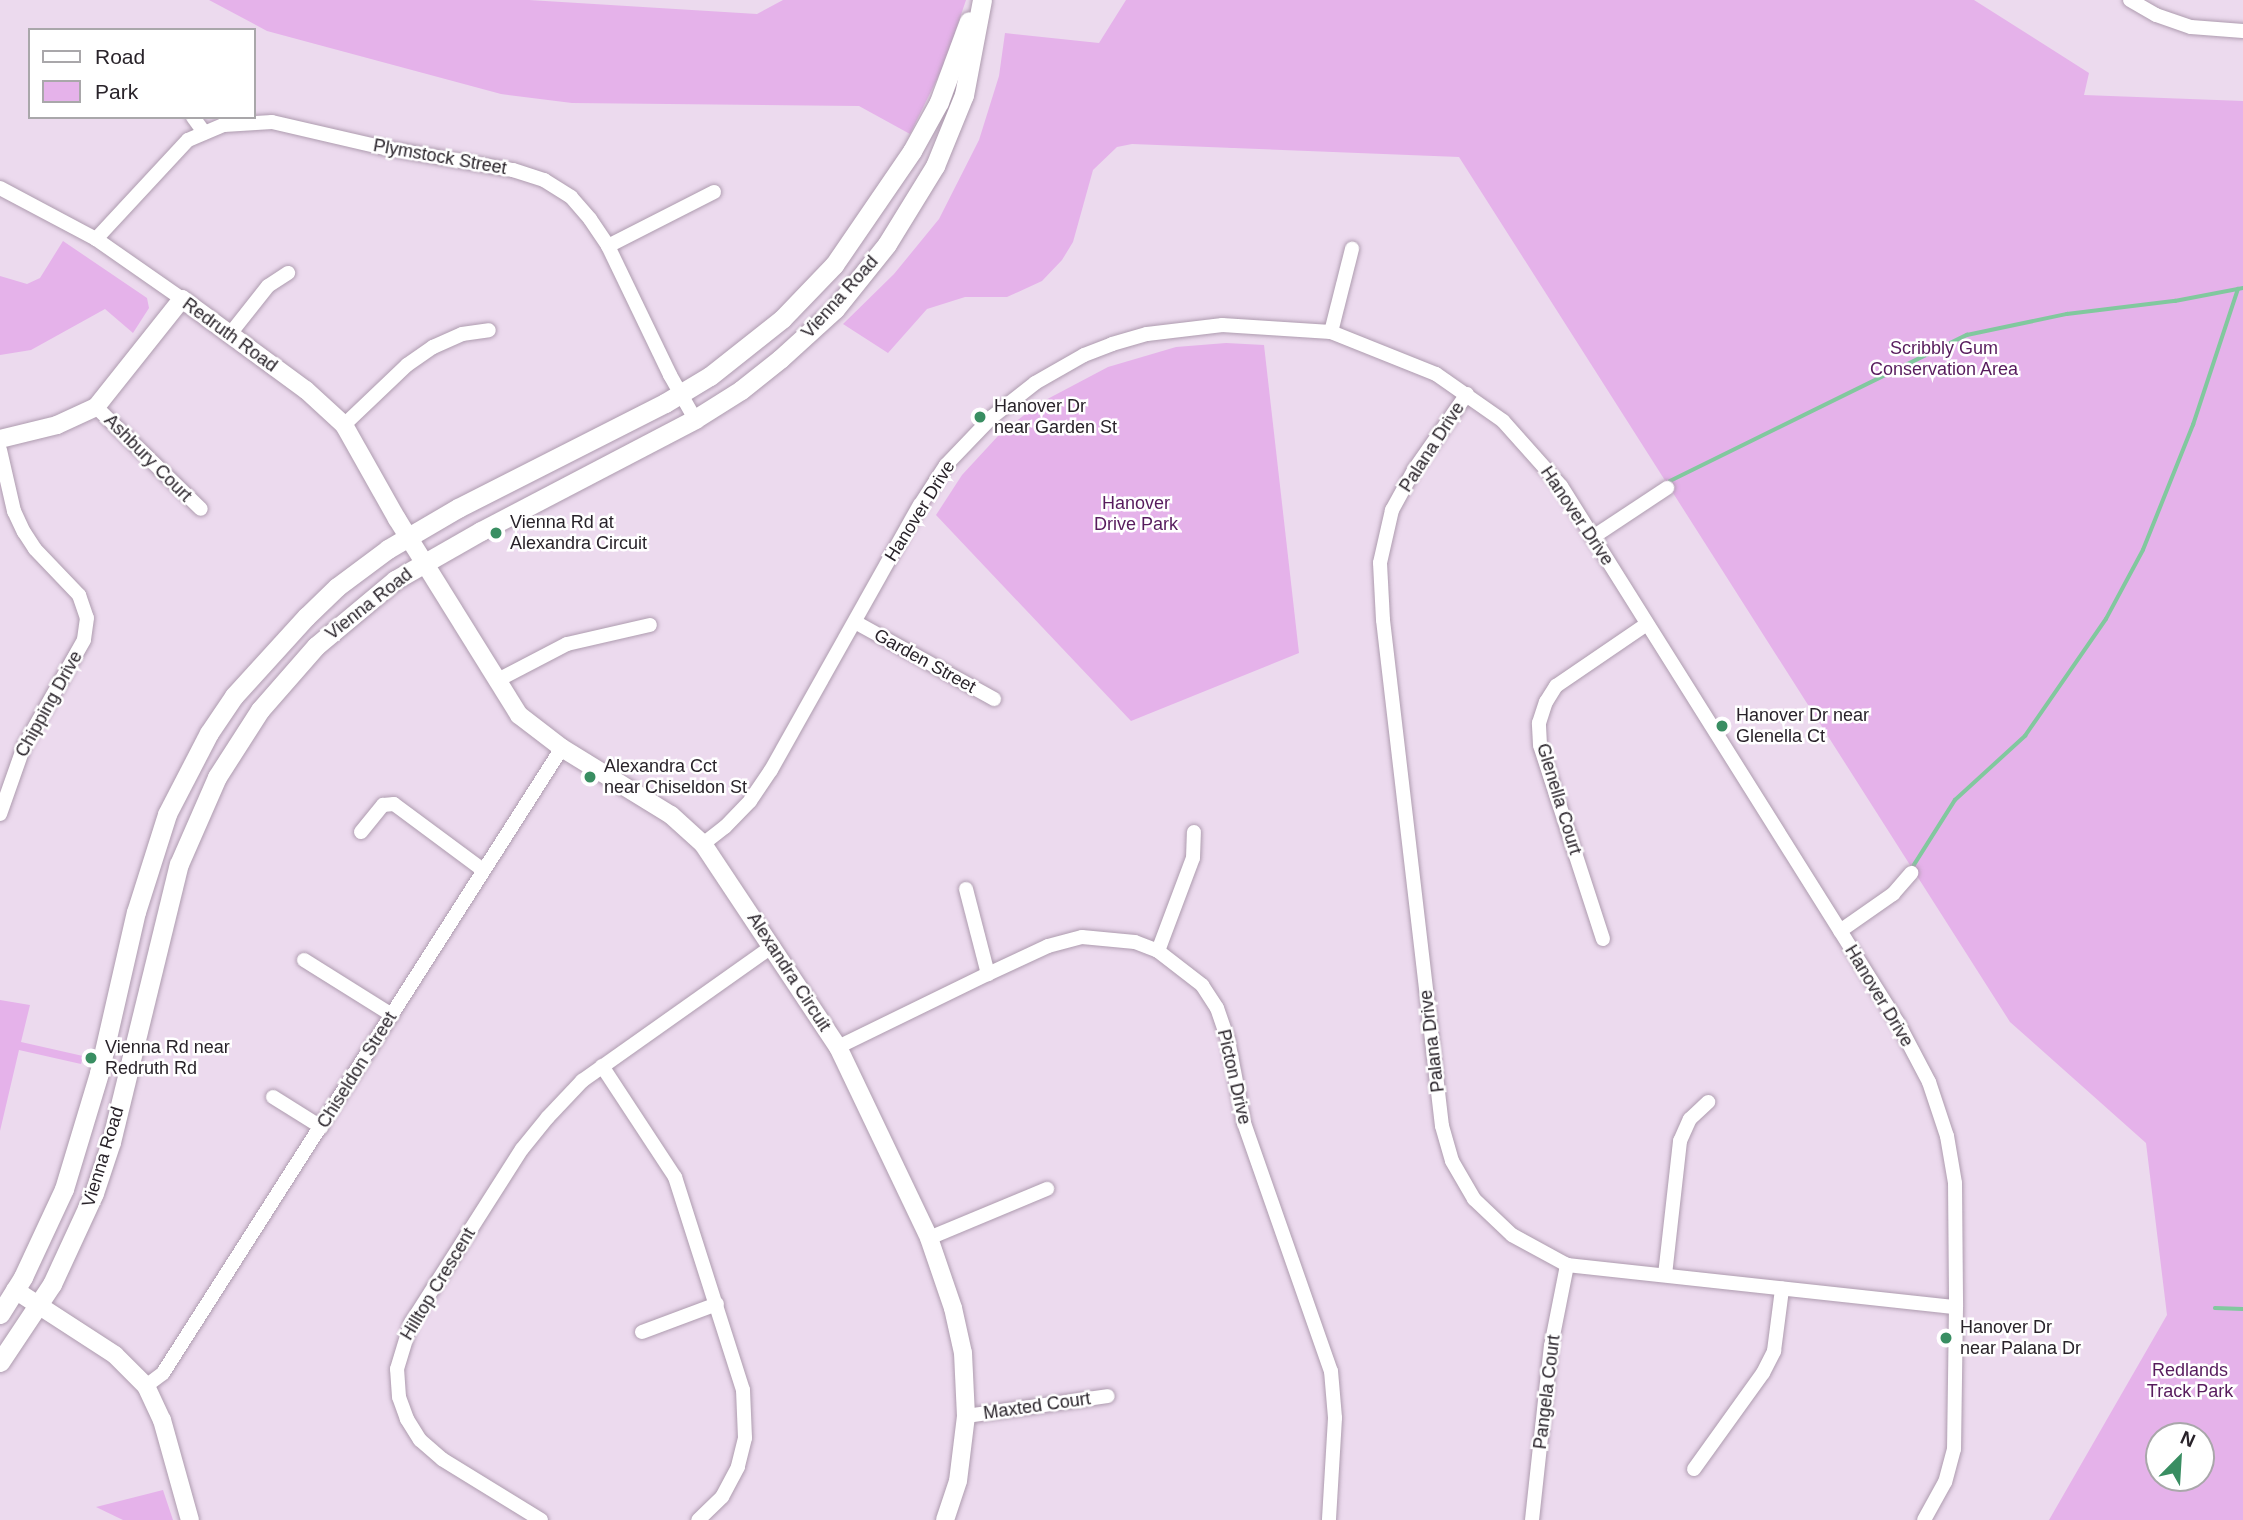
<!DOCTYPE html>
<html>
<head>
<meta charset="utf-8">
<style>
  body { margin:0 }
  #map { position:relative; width:2243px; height:1520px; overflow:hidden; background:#ecdaee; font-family:Arial,sans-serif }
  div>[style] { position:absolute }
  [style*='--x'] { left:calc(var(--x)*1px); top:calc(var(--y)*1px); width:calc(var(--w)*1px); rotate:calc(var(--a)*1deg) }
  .green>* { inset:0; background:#e5b2ea }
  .stream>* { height:3.5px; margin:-1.75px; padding:0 1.75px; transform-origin:1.75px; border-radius:1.75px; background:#81c89e }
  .roads { filter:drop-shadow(0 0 2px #ae9caf) drop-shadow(0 0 2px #ae9caf) }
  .minor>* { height:14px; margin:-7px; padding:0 7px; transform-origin:7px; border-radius:7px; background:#fff }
  .tertiary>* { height:18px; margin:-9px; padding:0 9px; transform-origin:9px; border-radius:9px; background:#fff }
  .secondary>* { height:19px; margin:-9.5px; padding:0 9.5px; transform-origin:9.5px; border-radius:9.5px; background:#fff }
  .dots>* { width:19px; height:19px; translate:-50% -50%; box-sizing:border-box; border:4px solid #fff; border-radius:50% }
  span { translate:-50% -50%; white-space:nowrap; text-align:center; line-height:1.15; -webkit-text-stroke:5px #fff; paint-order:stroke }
  .street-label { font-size:18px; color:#29232a }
  .park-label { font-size:18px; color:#571b5d }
  .poi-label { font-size:18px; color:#29232a }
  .left { translate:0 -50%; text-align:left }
  .legend { position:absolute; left:28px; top:28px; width:228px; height:91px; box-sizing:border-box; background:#fff; border:2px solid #a9a7aa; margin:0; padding:9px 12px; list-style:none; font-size:21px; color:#29232a }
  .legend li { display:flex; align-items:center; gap:14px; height:35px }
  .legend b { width:35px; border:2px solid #a9a7aa }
  .north { position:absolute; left:2145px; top:1422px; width:70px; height:70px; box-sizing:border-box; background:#fff; border:2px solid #a9a7aa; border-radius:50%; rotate:24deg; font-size:19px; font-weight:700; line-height:28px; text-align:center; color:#29232a }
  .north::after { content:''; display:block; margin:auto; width:24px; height:32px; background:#398e62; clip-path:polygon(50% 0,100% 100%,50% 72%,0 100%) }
</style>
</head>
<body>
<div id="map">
  <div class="green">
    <i style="clip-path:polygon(209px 0,529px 0,757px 14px,783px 0,966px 0,944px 65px,910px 134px,859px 106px,572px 103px,501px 94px,267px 31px)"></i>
    <i style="clip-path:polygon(evenodd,1126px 0,1974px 0,2089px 73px,2084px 95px,2243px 101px,2243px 1520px,2049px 1520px,2167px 1315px,2146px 1143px,2010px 1022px,1459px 157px,1132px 144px,1117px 147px,1093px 170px,1073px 242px,1062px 260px,1042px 281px,1007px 297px,965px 297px,927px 309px,888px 353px,843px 324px,894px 274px,939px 219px,979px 140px,999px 76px,1005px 33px,1099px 43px,1126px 0,2159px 1436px,2201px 1436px,2201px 1478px,2159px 1478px,2159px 1436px)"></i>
    <i style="clip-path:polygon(63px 241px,147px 298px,149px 308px,133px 333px,105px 309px,31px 350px,0 355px,0 276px,27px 284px,40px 278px)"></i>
    <i style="clip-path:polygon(1226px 343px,1264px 345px,1299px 653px,1131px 721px,936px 515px,962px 475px,998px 436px,1038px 404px,1108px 367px,1176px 347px)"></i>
    <i style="clip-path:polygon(0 1000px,30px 1005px,21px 1042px,83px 1056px,81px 1064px,19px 1050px,0 1131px)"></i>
    <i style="clip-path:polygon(163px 1490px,173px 1520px,123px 1520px,96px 1507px)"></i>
  </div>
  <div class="stream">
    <i style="--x:1670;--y:481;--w:331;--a:-26.2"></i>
    <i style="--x:1967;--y:335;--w:102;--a:-11.9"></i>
    <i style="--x:2067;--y:314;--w:109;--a:-6.9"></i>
    <i style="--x:2175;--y:301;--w:69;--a:-10.8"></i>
    <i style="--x:1912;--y:868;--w:80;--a:-57.7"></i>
    <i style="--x:1955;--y:800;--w:95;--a:-42.4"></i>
    <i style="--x:2025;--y:736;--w:142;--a:-55.3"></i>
    <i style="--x:2106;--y:619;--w:78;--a:-61.8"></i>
    <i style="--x:2143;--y:550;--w:135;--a:-68.2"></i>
    <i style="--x:2193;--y:425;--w:143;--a:-71.7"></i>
    <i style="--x:2215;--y:1308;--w:28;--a:2"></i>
  </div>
  <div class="roads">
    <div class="minor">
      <i style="--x:2130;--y:0;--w:30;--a:30"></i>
      <i style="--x:2156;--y:15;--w:37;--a:19"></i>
      <i style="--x:2191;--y:27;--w:52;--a:4.4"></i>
      <i style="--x:193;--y:117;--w:19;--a:54"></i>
      <i style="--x:0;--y:188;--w:109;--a:28"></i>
      <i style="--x:96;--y:239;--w:105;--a:34.9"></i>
      <i style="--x:96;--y:239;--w:135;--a:-47.1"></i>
      <i style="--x:188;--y:140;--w:39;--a:-23"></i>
      <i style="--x:224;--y:125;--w:48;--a:-3.6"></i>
      <i style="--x:272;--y:122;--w:116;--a:13"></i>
      <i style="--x:385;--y:148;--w:130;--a:9.8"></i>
      <i style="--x:513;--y:170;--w:33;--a:18"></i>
      <i style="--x:544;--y:180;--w:32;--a:32"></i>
      <i style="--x:571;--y:197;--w:29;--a:49"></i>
      <i style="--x:590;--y:219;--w:32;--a:56"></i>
      <i style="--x:608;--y:246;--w:143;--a:64.3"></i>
      <i style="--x:670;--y:375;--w:51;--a:60.4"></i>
      <i style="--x:608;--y:246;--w:119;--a:-27"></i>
      <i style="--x:1331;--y:332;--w:86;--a:-75.8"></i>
      <i style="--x:230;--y:334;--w:61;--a:-51.6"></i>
      <i style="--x:268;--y:286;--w:24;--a:-33"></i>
      <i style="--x:1467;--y:394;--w:93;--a:124.9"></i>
      <i style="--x:1414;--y:470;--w:46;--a:118.8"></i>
      <i style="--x:1392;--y:510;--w:54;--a:102.8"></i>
      <i style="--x:1380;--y:563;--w:57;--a:87"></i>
      <i style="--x:1383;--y:620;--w:509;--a:83.35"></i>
      <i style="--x:1442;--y:1126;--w:36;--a:74"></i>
      <i style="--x:1452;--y:1161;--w:44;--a:59.9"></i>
      <i style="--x:1474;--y:1199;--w:52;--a:43.5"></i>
      <i style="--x:1512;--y:1235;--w:63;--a:28.6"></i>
      <i style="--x:1567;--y:1265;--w:391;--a:6.2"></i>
      <i style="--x:96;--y:407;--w:146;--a:44.2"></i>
      <i style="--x:344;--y:425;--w:87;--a:-43.6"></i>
      <i style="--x:407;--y:365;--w:32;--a:-35"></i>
      <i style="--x:433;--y:347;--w:32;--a:-24"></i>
      <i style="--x:462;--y:334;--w:27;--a:-8"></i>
      <i style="--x:0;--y:450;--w:63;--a:77.1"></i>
      <i style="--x:14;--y:511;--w:23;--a:65"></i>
      <i style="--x:24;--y:532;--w:20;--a:57"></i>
      <i style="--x:35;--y:549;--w:64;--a:46.3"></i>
      <i style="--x:79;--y:595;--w:24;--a:71"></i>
      <i style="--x:87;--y:618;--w:22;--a:98"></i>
      <i style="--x:84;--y:640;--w:122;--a:119.5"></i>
      <i style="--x:24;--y:746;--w:72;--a:109.4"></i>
      <i style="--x:1593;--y:537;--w:89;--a:-33.5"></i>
      <i style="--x:855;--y:622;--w:159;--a:29"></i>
      <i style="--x:496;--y:681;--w:80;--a:-27.5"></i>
      <i style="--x:567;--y:644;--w:85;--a:-12.9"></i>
      <i style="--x:361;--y:832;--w:35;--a:-51"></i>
      <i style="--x:383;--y:805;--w:11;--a:-5"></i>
      <i style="--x:394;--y:804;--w:111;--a:36.6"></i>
      <i style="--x:703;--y:844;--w:28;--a:-38"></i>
      <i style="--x:725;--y:827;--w:36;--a:-46"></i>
      <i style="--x:750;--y:801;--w:37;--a:-56"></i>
      <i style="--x:771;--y:770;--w:304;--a:-60.7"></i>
      <i style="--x:920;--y:505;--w:48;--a:-57"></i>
      <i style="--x:946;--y:465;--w:66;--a:-46.2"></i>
      <i style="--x:992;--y:417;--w:55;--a:-38.3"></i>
      <i style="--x:1035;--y:383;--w:56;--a:-29.7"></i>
      <i style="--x:1084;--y:355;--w:30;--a:-21"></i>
      <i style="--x:1112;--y:344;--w:36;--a:-16"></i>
      <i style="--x:1147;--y:334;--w:76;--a:-6.8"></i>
      <i style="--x:1222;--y:325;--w:109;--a:3.7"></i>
      <i style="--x:1331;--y:332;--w:113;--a:21.8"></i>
      <i style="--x:1436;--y:374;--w:82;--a:35"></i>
      <i style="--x:1503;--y:421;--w:87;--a:48.3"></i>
      <i style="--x:1561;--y:486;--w:634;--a:57.89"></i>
      <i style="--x:1898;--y:1023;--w:67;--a:62.3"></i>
      <i style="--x:1929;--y:1082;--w:57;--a:71.6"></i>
      <i style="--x:1947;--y:1136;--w:48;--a:80.3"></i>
      <i style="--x:1955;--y:1183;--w:124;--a:89.5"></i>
      <i style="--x:1956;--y:1307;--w:142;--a:90.8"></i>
      <i style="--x:1954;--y:1449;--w:34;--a:105"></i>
      <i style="--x:1945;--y:1482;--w:43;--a:118.9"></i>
      <i style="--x:966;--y:889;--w:88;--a:75.5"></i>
      <i style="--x:1840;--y:931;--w:65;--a:-34.9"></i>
      <i style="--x:1893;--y:894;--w:28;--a:-49"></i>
      <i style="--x:1603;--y:939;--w:204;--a:-108"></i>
      <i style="--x:1540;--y:745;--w:22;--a:-93"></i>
      <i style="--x:1539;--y:723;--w:22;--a:-72"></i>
      <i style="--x:1546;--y:702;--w:19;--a:-58"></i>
      <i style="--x:1556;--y:686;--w:110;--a:-34.3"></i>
      <i style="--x:1158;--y:951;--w:99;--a:-69.4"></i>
      <i style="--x:1193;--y:858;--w:26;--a:-88"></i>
      <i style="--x:304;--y:960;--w:104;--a:32"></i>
      <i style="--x:838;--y:1047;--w:167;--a:-26"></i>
      <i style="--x:988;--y:974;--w:66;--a:-25"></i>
      <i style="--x:1048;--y:946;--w:35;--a:-15"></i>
      <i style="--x:1082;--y:937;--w:53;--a:5.4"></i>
      <i style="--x:1135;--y:942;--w:25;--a:21"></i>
      <i style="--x:1158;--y:951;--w:56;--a:37.7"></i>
      <i style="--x:1202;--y:985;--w:27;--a:57"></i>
      <i style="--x:1217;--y:1008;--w:34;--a:71"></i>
      <i style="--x:1228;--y:1040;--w:85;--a:79.1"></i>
      <i style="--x:1244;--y:1123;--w:263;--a:70.7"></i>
      <i style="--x:1331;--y:1371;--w:47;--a:85.1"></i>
      <i style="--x:1335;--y:1418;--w:102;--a:93.4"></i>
      <i style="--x:602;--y:1066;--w:133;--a:56.7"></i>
      <i style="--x:675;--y:1177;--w:224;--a:72.3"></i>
      <i style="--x:743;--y:1390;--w:48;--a:87.6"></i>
      <i style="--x:745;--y:1438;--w:30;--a:104"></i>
      <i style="--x:738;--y:1467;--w:34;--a:118"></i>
      <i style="--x:722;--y:1497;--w:33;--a:136"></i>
      <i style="--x:273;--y:1097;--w:57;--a:32"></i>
      <i style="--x:929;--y:1238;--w:128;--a:-22.6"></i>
      <i style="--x:1665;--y:1275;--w:135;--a:-83.6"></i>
      <i style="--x:1680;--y:1141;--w:24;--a:-66"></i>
      <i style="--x:1690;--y:1119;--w:25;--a:-43"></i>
      <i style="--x:642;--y:1332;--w:80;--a:-20.5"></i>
      <i style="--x:146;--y:1386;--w:21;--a:-37"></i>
      <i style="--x:163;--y:1373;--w:742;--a:-57.45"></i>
      <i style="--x:966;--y:1416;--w:143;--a:-8"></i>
      <i style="--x:1694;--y:1469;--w:118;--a:-54.3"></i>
      <i style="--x:1763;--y:1373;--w:25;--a:-63"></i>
      <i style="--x:1774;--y:1351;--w:63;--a:-82.6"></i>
      <i style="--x:541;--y:1520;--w:116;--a:-148.4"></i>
      <i style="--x:442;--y:1459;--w:29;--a:-139"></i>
      <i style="--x:420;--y:1440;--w:25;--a:-122"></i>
      <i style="--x:407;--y:1419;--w:23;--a:-110"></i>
      <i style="--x:399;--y:1397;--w:28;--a:-94"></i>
      <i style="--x:397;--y:1369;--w:48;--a:-73.1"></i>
      <i style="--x:411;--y:1323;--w:206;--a:-57.5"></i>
      <i style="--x:522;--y:1149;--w:41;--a:-50.9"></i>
      <i style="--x:548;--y:1117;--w:50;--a:-46.6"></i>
      <i style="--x:582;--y:1081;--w:234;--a:-35.3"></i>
      <i style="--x:1532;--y:1520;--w:175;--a:-83.8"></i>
      <i style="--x:1551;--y:1346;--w:83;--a:-78.8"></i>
    </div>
    <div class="tertiary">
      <i style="--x:0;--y:439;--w:59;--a:-13.8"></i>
      <i style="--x:57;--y:425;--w:43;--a:-24.8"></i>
      <i style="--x:96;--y:407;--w:138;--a:-51.5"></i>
      <i style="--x:182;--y:299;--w:154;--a:36.3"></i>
      <i style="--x:306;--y:390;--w:52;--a:42.6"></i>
      <i style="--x:344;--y:425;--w:108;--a:60.6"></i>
      <i style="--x:397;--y:519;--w:231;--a:58.1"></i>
      <i style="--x:519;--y:715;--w:54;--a:37.5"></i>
      <i style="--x:562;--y:748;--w:128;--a:31.6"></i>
      <i style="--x:671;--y:815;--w:43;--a:42.2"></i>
      <i style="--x:703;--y:844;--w:244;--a:56.4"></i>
      <i style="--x:838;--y:1047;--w:212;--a:64.5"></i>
      <i style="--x:929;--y:1238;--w:74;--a:71.1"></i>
      <i style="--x:953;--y:1308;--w:46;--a:77.5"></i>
      <i style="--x:963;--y:1353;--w:63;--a:87.3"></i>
      <i style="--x:966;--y:1416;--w:65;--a:97"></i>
      <i style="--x:958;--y:1481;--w:41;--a:108.4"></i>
      <i style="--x:15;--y:1290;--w:119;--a:33"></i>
      <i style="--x:115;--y:1355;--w:44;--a:45"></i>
      <i style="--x:146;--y:1386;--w:38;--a:65"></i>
      <i style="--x:162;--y:1420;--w:104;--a:74.4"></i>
    </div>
    <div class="secondary">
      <i style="--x:0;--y:1314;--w:44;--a:-58.1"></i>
      <i style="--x:23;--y:1277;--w:97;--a:-65"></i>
      <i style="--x:64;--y:1189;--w:121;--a:-73.2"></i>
      <i style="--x:99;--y:1073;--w:165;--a:-77.1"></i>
      <i style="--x:136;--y:912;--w:103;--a:-72.4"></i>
      <i style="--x:167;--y:814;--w:91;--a:-62.6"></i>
      <i style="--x:209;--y:733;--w:45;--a:-56"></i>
      <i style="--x:234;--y:696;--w:107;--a:-47.7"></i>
      <i style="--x:306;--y:617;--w:43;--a:-44.1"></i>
      <i style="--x:337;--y:587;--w:64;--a:-36.7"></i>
      <i style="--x:388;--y:549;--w:81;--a:-30.4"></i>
      <i style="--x:458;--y:508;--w:232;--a:-26.9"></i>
      <i style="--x:665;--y:403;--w:52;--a:-31"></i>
      <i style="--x:710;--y:376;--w:92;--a:-38.4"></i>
      <i style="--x:782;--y:319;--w:75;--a:-46.1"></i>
      <i style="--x:834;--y:265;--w:138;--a:-55.6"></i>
      <i style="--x:912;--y:151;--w:56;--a:-61.1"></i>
      <i style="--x:939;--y:102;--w:86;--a:-69.7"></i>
      <i style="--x:0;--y:1362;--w:94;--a:-56.3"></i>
      <i style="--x:52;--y:1284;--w:100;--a:-65.2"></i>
      <i style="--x:94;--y:1193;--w:54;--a:-71.6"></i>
      <i style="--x:111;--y:1142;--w:286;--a:-76.3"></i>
      <i style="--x:179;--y:864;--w:95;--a:-66.4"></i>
      <i style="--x:217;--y:777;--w:80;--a:-57.3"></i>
      <i style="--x:260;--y:710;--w:85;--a:-48.8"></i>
      <i style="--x:316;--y:646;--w:103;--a:-39.9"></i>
      <i style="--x:395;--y:580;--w:99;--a:-29.7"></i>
      <i style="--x:481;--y:531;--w:242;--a:-27.6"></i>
      <i style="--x:695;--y:419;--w:54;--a:-32.2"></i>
      <i style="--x:741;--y:390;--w:50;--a:-38.5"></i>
      <i style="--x:780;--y:359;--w:74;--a:-42.3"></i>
      <i style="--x:835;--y:309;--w:83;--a:-51.3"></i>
      <i style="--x:887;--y:244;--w:92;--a:-58.4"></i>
      <i style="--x:935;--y:166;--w:77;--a:-67.8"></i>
      <i style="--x:964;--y:95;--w:97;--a:-79.3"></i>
    </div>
  </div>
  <div class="dots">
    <i style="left:980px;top:417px;background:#398e62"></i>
    <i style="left:496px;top:533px;background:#398e62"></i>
    <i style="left:1722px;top:726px;background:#398e62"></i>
    <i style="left:590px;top:777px;background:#398e62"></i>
    <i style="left:91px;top:1058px;background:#398e62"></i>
    <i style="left:1946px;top:1338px;background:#398e62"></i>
  </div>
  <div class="street-label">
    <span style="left:440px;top:157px;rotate:10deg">Plymstock Street</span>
    <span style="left:840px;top:297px;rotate:-48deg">Vienna Road</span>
    <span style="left:230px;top:335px;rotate:36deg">Redruth Road</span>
    <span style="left:1432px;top:447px;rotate:-57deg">Palana Drive</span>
    <span style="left:148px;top:458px;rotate:45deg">Ashbury Court</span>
    <span style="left:920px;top:511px;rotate:-58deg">Hanover Drive</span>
    <span style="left:1577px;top:516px;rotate:56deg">Hanover Drive</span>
    <span style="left:369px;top:604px;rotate:-38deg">Vienna Road</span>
    <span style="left:925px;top:661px;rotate:29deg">Garden Street</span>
    <span style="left:49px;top:704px;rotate:-61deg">Chipping Drive</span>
    <span style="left:1559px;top:799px;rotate:73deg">Glenella Court</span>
    <span style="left:789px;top:972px;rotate:57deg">Alexandra Circuit</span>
    <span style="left:1879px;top:996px;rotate:59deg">Hanover Drive</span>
    <span style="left:1432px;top:1041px;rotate:-97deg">Palana Drive</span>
    <span style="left:357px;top:1070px;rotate:-58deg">Chiseldon Street</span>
    <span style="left:1234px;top:1077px;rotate:77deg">Picton Drive</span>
    <span style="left:103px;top:1157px;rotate:-73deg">Vienna Road</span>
    <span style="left:438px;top:1284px;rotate:-59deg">Hilltop Crescent</span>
    <span style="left:1547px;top:1392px;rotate:-83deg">Pangela Court</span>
    <span style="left:1037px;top:1406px;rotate:-8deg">Maxted Court</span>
  </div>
  <div class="park-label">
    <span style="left:1944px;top:359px">Scribbly Gum<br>Conservation Area</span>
    <span style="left:1136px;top:514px">Hanover<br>Drive Park</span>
    <span style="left:2190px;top:1381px">Redlands<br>Track Park</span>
  </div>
  <div class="poi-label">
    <span class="left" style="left:994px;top:417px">Hanover Dr<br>near Garden St</span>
    <span class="left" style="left:510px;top:533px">Vienna Rd at<br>Alexandra Circuit</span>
    <span class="left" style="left:1736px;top:726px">Hanover Dr near<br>Glenella Ct</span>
    <span class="left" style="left:604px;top:777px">Alexandra Cct<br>near Chiseldon St</span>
    <span class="left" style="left:105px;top:1058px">Vienna Rd near<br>Redruth Rd</span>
    <span class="left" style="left:1960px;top:1338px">Hanover Dr<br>near Palana Dr</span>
  </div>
  <ul class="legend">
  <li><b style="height:9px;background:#fff"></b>Road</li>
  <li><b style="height:19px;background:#e5b2ea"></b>Park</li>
  </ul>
  <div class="north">N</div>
</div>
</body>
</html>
